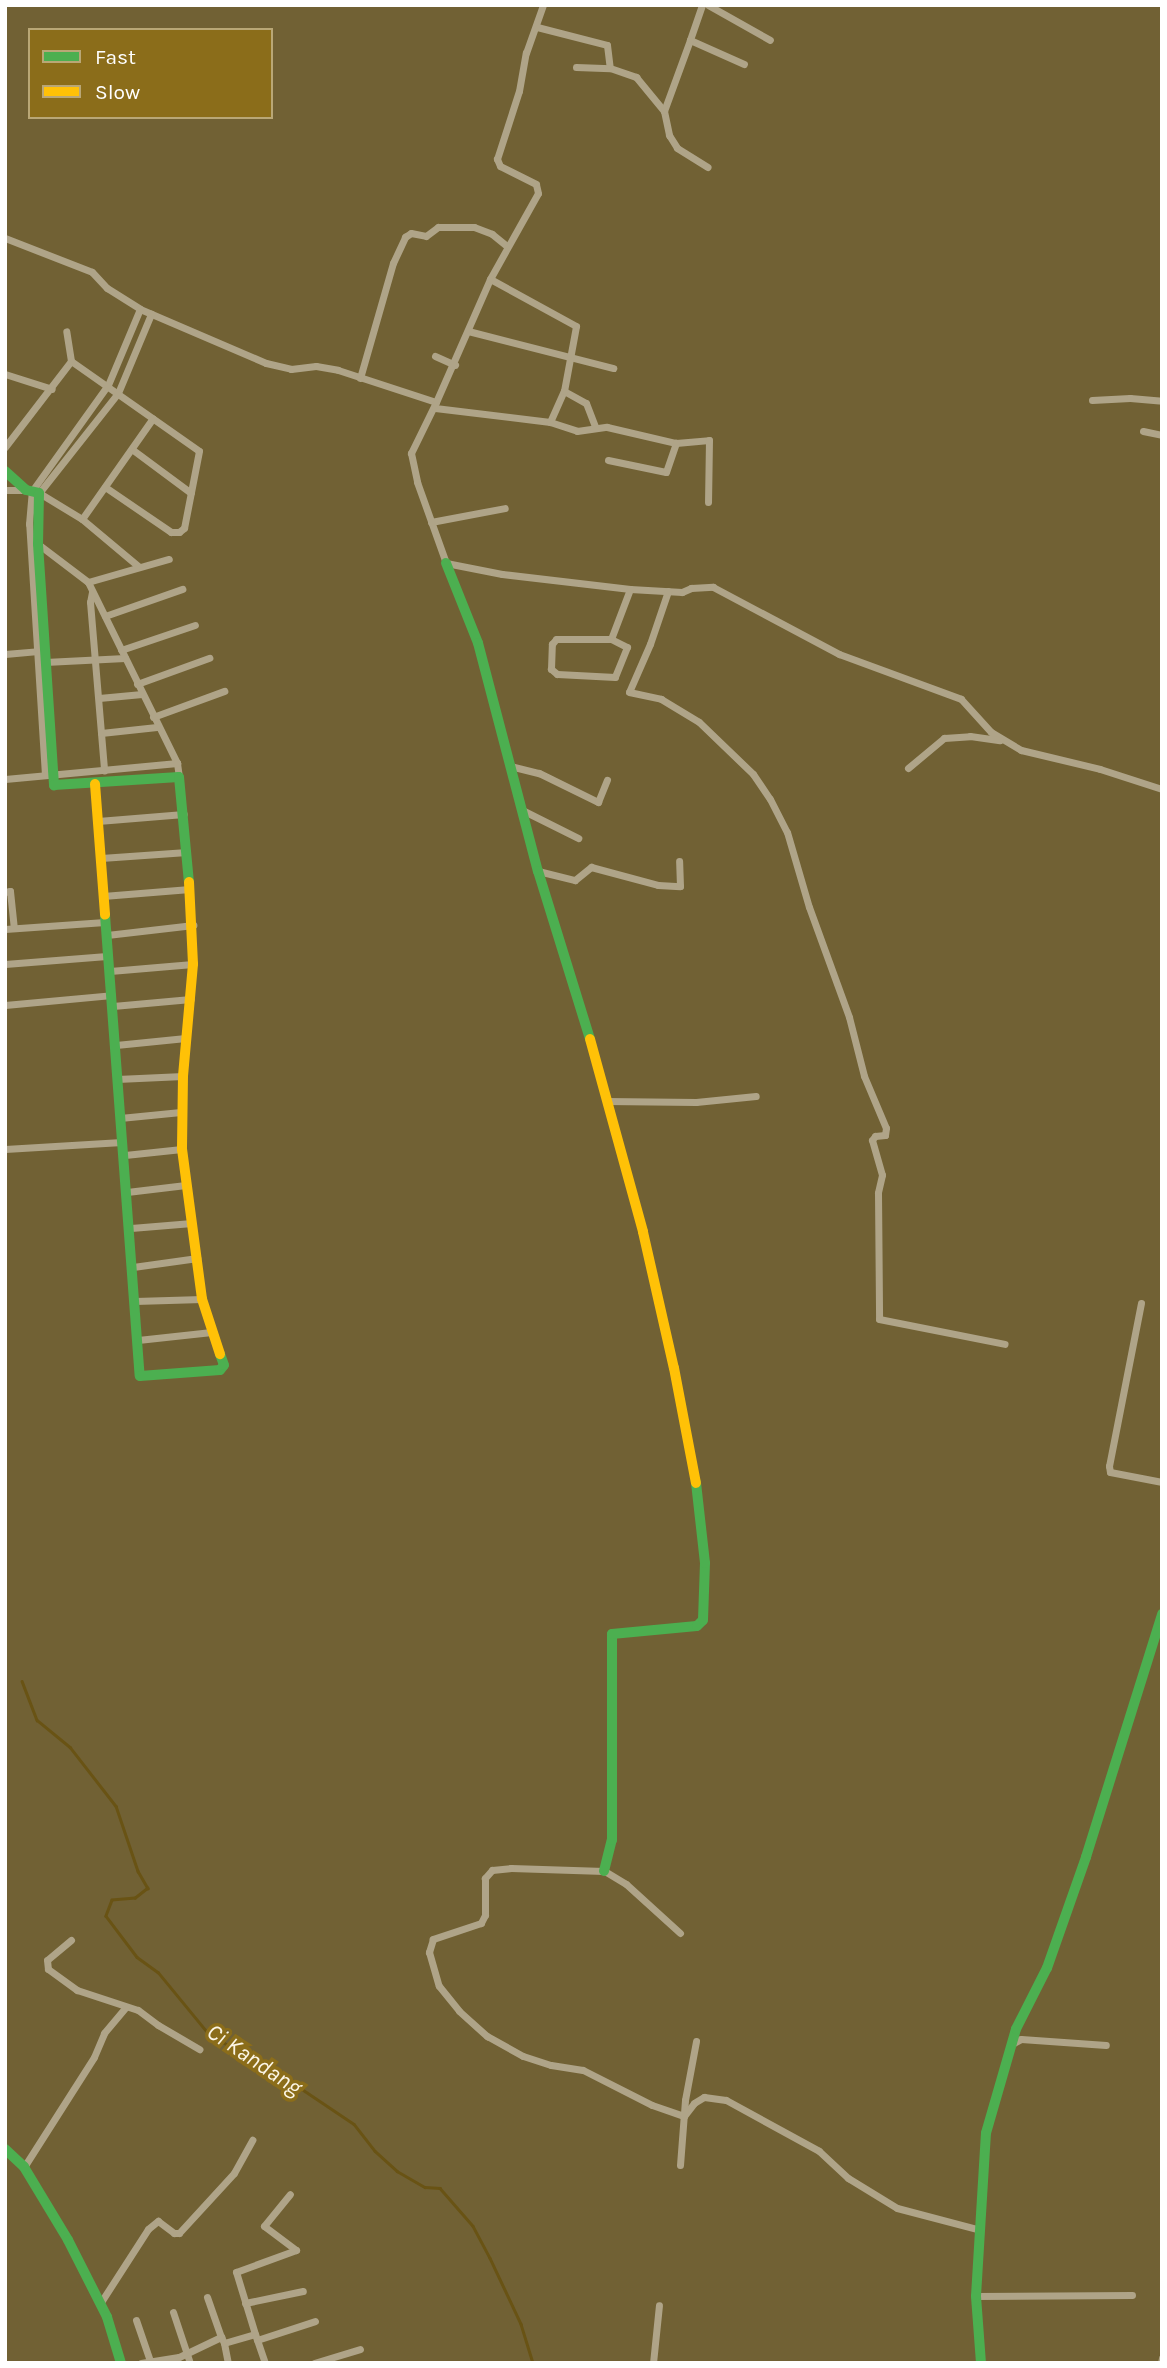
<!DOCTYPE html>
<html>
<head>
<meta charset="utf-8">
<style>
  body { margin:0 }
  #map { position:relative; width:1167px; height:2368px; overflow:hidden; background:#716134; font-family:Karla,sans-serif }
  div>[style] { position:absolute }
  [style*='--x'] { left:calc(var(--x)*1px); top:calc(var(--y)*1px); width:calc(var(--w)*1px); rotate:calc(var(--a)*1deg) }
  .stream>* { height:2.5px; margin:-1.25px; padding:0 1.25px; transform-origin:1.25px; border-radius:1.25px; background:#695314 }
  .street>* { height:7px; margin:-3.5px; padding:0 3.5px; transform-origin:3.5px; border-radius:3.5px; background:#afa488 }
  .fast>* { height:10px; margin:-5px; padding:0 5px; transform-origin:5px; border-radius:5px; background:#4caf50 }
  .slow>* { height:10px; margin:-5px; padding:0 5px; transform-origin:5px; border-radius:5px; background:#ffc107 }
  span { translate:-50% -50%; white-space:nowrap; text-align:center; line-height:1.15; -webkit-text-stroke:7px #8b6d1a; paint-order:stroke }
  .water-label { font-size:23px; color:#fcf6e7; font-style:italic }
  .frame { position:absolute; inset:0; border:7px solid #fff; pointer-events:none }
  .legend { position:absolute; left:28px; top:28px; width:245px; height:91px; box-sizing:border-box; background:#8b6d1a; border:2px solid #b9a776; margin:0; padding:9px 12px; list-style:none; font-size:21px; color:#fff }
  .legend li { display:flex; align-items:center; gap:14px; height:35px }
  .legend b { width:35px; border:2px solid #b9a776 }
</style>
</head>
<body>
<div id="map">
  <div class="stream">
    <i style="--x:22;--y:1681;--w:42;--a:69"></i>
    <i style="--x:37;--y:1720;--w:43;--a:39.3"></i>
    <i style="--x:70;--y:1747;--w:75;--a:52.1"></i>
    <i style="--x:116;--y:1806;--w:69;--a:71.3"></i>
    <i style="--x:138;--y:1871;--w:20;--a:60"></i>
    <i style="--x:148;--y:1888;--w:16;--a:142"></i>
    <i style="--x:135;--y:1898;--w:23;--a:175"></i>
    <i style="--x:112;--y:1900;--w:17;--a:111"></i>
    <i style="--x:106;--y:1916;--w:51;--a:52.9"></i>
    <i style="--x:137;--y:1957;--w:26;--a:36"></i>
    <i style="--x:158;--y:1972;--w:80;--a:50.6"></i>
    <i style="--x:209;--y:2034;--w:97;--a:30.3"></i>
    <i style="--x:293;--y:2083;--w:73;--a:33.9"></i>
    <i style="--x:354;--y:2124;--w:34;--a:52"></i>
    <i style="--x:375;--y:2151;--w:30;--a:42"></i>
    <i style="--x:397;--y:2171;--w:32;--a:30"></i>
    <i style="--x:425;--y:2187;--w:15;--a:4"></i>
    <i style="--x:440;--y:2188;--w:50;--a:49"></i>
    <i style="--x:473;--y:2226;--w:36;--a:62"></i>
    <i style="--x:490;--y:2258;--w:73;--a:64.8"></i>
    <i style="--x:521;--y:2324;--w:41;--a:72.9"></i>
  </div>
  <div class="street">
    <i style="--x:702;--y:5;--w:37;--a:109"></i>
    <i style="--x:690;--y:40;--w:59;--a:24"></i>
    <i style="--x:708;--y:5;--w:71;--a:29.4"></i>
    <i style="--x:537;--y:27;--w:72;--a:14.4"></i>
    <i style="--x:607;--y:45;--w:23;--a:83"></i>
    <i style="--x:576;--y:67;--w:34;--a:2"></i>
    <i style="--x:610;--y:68;--w:28;--a:19"></i>
    <i style="--x:636;--y:77;--w:44;--a:50.5"></i>
    <i style="--x:664;--y:111;--w:25;--a:78"></i>
    <i style="--x:669;--y:135;--w:15;--a:58"></i>
    <i style="--x:677;--y:148;--w:36;--a:32"></i>
    <i style="--x:664;--y:111;--w:76;--a:-69.9"></i>
    <i style="--x:5;--y:238;--w:93;--a:21.3"></i>
    <i style="--x:92;--y:272;--w:22;--a:47"></i>
    <i style="--x:107;--y:288;--w:39;--a:32"></i>
    <i style="--x:140;--y:309;--w:137;--a:23.2"></i>
    <i style="--x:266;--y:363;--w:26;--a:13"></i>
    <i style="--x:291;--y:369;--w:25;--a:-7"></i>
    <i style="--x:316;--y:366;--w:22;--a:10"></i>
    <i style="--x:338;--y:370;--w:103;--a:18.1"></i>
    <i style="--x:436;--y:402;--w:57;--a:116.1"></i>
    <i style="--x:411;--y:453;--w:30;--a:78"></i>
    <i style="--x:417;--y:482;--w:86;--a:70.3"></i>
    <i style="--x:446;--y:563;--w:57;--a:11.1"></i>
    <i style="--x:502;--y:574;--w:129;--a:6.7"></i>
    <i style="--x:630;--y:589;--w:52;--a:3.3"></i>
    <i style="--x:682;--y:592;--w:10;--a:-24"></i>
    <i style="--x:691;--y:588;--w:22;--a:-3"></i>
    <i style="--x:713;--y:587;--w:143;--a:28"></i>
    <i style="--x:839;--y:654;--w:130;--a:20.2"></i>
    <i style="--x:961;--y:699;--w:45;--a:47.7"></i>
    <i style="--x:991;--y:732;--w:35;--a:31"></i>
    <i style="--x:1021;--y:750;--w:81;--a:13.5"></i>
    <i style="--x:1100;--y:769;--w:65;--a:17.9"></i>
    <i style="--x:468;--y:331;--w:150;--a:14.3"></i>
    <i style="--x:435;--y:356;--w:22;--a:24"></i>
    <i style="--x:71;--y:361;--w:156;--a:35.1"></i>
    <i style="--x:199;--y:451;--w:78;--a:101"></i>
    <i style="--x:184;--y:528;--w:6;--a:141"></i>
    <i style="--x:179;--y:532;--w:8;--a:180"></i>
    <i style="--x:171;--y:532;--w:80;--a:-145.7"></i>
    <i style="--x:5;--y:374;--w:49;--a:17.7"></i>
    <i style="--x:360;--y:378;--w:120;--a:-74"></i>
    <i style="--x:393;--y:263;--w:29;--a:-65"></i>
    <i style="--x:405;--y:237;--w:7;--a:-34"></i>
    <i style="--x:411;--y:233;--w:15;--a:11"></i>
    <i style="--x:426;--y:236;--w:15;--a:-37"></i>
    <i style="--x:438;--y:227;--w:36;--a:0"></i>
    <i style="--x:474;--y:227;--w:19;--a:21"></i>
    <i style="--x:492;--y:234;--w:19;--a:39"></i>
    <i style="--x:564;--y:391;--w:25;--a:29"></i>
    <i style="--x:586;--y:403;--w:26;--a:69"></i>
    <i style="--x:1092;--y:400;--w:38;--a:-3"></i>
    <i style="--x:1130;--y:398;--w:32;--a:5"></i>
    <i style="--x:436;--y:402;--w:134;--a:-66.3"></i>
    <i style="--x:490;--y:279;--w:98;--a:-60.8"></i>
    <i style="--x:538;--y:193;--w:9;--a:-103"></i>
    <i style="--x:536;--y:184;--w:40;--a:-153.4"></i>
    <i style="--x:500;--y:166;--w:8;--a:-113"></i>
    <i style="--x:497;--y:159;--w:71;--a:-72.1"></i>
    <i style="--x:519;--y:91;--w:39;--a:-80"></i>
    <i style="--x:526;--y:53;--w:51;--a:-70.5"></i>
    <i style="--x:435;--y:408;--w:116;--a:6.9"></i>
    <i style="--x:550;--y:422;--w:34;--a:-66"></i>
    <i style="--x:564;--y:391;--w:66;--a:-79.5"></i>
    <i style="--x:576;--y:326;--w:98;--a:-151.3"></i>
    <i style="--x:550;--y:422;--w:28;--a:18"></i>
    <i style="--x:577;--y:431;--w:30;--a:-8"></i>
    <i style="--x:607;--y:427;--w:71;--a:13.1"></i>
    <i style="--x:676;--y:443;--w:33;--a:-5"></i>
    <i style="--x:709;--y:440;--w:62;--a:90.9"></i>
    <i style="--x:1143;--y:431;--w:19;--a:12"></i>
    <i style="--x:5;--y:447;--w:108;--a:-52.5"></i>
    <i style="--x:71;--y:361;--w:30;--a:-99"></i>
    <i style="--x:133;--y:450;--w:72;--a:36.6"></i>
    <i style="--x:608;--y:460;--w:59;--a:11.7"></i>
    <i style="--x:666;--y:472;--w:31;--a:-71"></i>
    <i style="--x:5;--y:490;--w:20;--a:0"></i>
    <i style="--x:82;--y:519;--w:123;--a:-54.9"></i>
    <i style="--x:431;--y:522;--w:75;--a:-10.7"></i>
    <i style="--x:38;--y:544;--w:63;--a:37.2"></i>
    <i style="--x:88;--y:582;--w:202;--a:63.8"></i>
    <i style="--x:177;--y:763;--w:14;--a:82"></i>
    <i style="--x:138;--y:566;--w:73;--a:-140"></i>
    <i style="--x:82;--y:519;--w:50;--a:-148.8"></i>
    <i style="--x:39;--y:493;--w:127;--a:-51.7"></i>
    <i style="--x:118;--y:393;--w:86;--a:-67.3"></i>
    <i style="--x:88;--y:582;--w:84;--a:-15.9"></i>
    <i style="--x:668;--y:591;--w:56;--a:108.8"></i>
    <i style="--x:650;--y:644;--w:52;--a:113.6"></i>
    <i style="--x:629;--y:692;--w:33;--a:12"></i>
    <i style="--x:661;--y:699;--w:44;--a:31.2"></i>
    <i style="--x:699;--y:722;--w:75;--a:43.9"></i>
    <i style="--x:753;--y:774;--w:30;--a:56"></i>
    <i style="--x:770;--y:799;--w:37;--a:63"></i>
    <i style="--x:787;--y:832;--w:78;--a:73.7"></i>
    <i style="--x:809;--y:907;--w:117;--a:70"></i>
    <i style="--x:849;--y:1017;--w:61;--a:75.7"></i>
    <i style="--x:864;--y:1076;--w:56;--a:67.1"></i>
    <i style="--x:886;--y:1128;--w:7;--a:98"></i>
    <i style="--x:885;--y:1135;--w:10;--a:174"></i>
    <i style="--x:875;--y:1136;--w:5;--a:127"></i>
    <i style="--x:872;--y:1140;--w:36;--a:74"></i>
    <i style="--x:882;--y:1175;--w:18;--a:103"></i>
    <i style="--x:878;--y:1193;--w:126;--a:89.5"></i>
    <i style="--x:879;--y:1319;--w:128;--a:11.2"></i>
    <i style="--x:92;--y:592;--w:10;--a:101"></i>
    <i style="--x:90;--y:602;--w:169;--a:85.2"></i>
    <i style="--x:105;--y:616;--w:82;--a:-19.3"></i>
    <i style="--x:611;--y:639;--w:18;--a:27"></i>
    <i style="--x:627;--y:647;--w:32;--a:112"></i>
    <i style="--x:615;--y:677;--w:58;--a:-177"></i>
    <i style="--x:557;--y:674;--w:8;--a:-140"></i>
    <i style="--x:551;--y:669;--w:25;--a:-88"></i>
    <i style="--x:552;--y:644;--w:6;--a:-51"></i>
    <i style="--x:556;--y:639;--w:55;--a:0"></i>
    <i style="--x:611;--y:639;--w:53;--a:-69.2"></i>
    <i style="--x:121;--y:650;--w:78;--a:-18.7"></i>
    <i style="--x:5;--y:654;--w:33;--a:-5"></i>
    <i style="--x:45;--y:662;--w:80;--a:-2.9"></i>
    <i style="--x:137;--y:684;--w:77;--a:-19.9"></i>
    <i style="--x:99;--y:698;--w:43;--a:-5.3"></i>
    <i style="--x:153;--y:717;--w:76;--a:-20.1"></i>
    <i style="--x:101;--y:733;--w:56;--a:-6.1"></i>
    <i style="--x:510;--y:766;--w:30;--a:14"></i>
    <i style="--x:539;--y:773;--w:66;--a:26.2"></i>
    <i style="--x:598;--y:802;--w:24;--a:-68"></i>
    <i style="--x:908;--y:768;--w:47;--a:-39.8"></i>
    <i style="--x:944;--y:738;--w:26;--a:-4"></i>
    <i style="--x:970;--y:736;--w:30;--a:8"></i>
    <i style="--x:45;--y:775;--w:252;--a:-93.6"></i>
    <i style="--x:29;--y:524;--w:33;--a:-85"></i>
    <i style="--x:32;--y:491;--w:130;--a:-54.4"></i>
    <i style="--x:108;--y:385;--w:82;--a:-67.2"></i>
    <i style="--x:5;--y:779;--w:173;--a:-5.3"></i>
    <i style="--x:522;--y:810;--w:63;--a:26.6"></i>
    <i style="--x:98;--y:821;--w:86;--a:-4.7"></i>
    <i style="--x:101;--y:858;--w:86;--a:-4"></i>
    <i style="--x:538;--y:871;--w:38;--a:14"></i>
    <i style="--x:575;--y:880;--w:21;--a:-39"></i>
    <i style="--x:591;--y:867;--w:69;--a:15"></i>
    <i style="--x:658;--y:885;--w:22;--a:3"></i>
    <i style="--x:680;--y:886;--w:25;--a:-92"></i>
    <i style="--x:5;--y:892;--w:5;--a:-11"></i>
    <i style="--x:10;--y:891;--w:37;--a:84"></i>
    <i style="--x:103;--y:896;--w:87;--a:-4.6"></i>
    <i style="--x:5;--y:929;--w:100;--a:-4"></i>
    <i style="--x:107;--y:935;--w:87;--a:-6.6"></i>
    <i style="--x:5;--y:964;--w:102;--a:-4.5"></i>
    <i style="--x:110;--y:971;--w:83;--a:-4.8"></i>
    <i style="--x:5;--y:1005;--w:107;--a:-5.3"></i>
    <i style="--x:113;--y:1006;--w:78;--a:-5.1"></i>
    <i style="--x:116;--y:1045;--w:70;--a:-5.7"></i>
    <i style="--x:117;--y:1079;--w:66;--a:-2.6"></i>
    <i style="--x:606;--y:1101;--w:90;--a:0.6"></i>
    <i style="--x:696;--y:1102;--w:60;--a:-5.7"></i>
    <i style="--x:120;--y:1118;--w:61;--a:-5.6"></i>
    <i style="--x:5;--y:1149;--w:117;--a:-3.4"></i>
    <i style="--x:125;--y:1155;--w:57;--a:-6"></i>
    <i style="--x:127;--y:1192;--w:59;--a:-6.8"></i>
    <i style="--x:131;--y:1228;--w:61;--a:-4.7"></i>
    <i style="--x:133;--y:1267;--w:65;--a:-8"></i>
    <i style="--x:135;--y:1301;--w:67;--a:-1.7"></i>
    <i style="--x:1141;--y:1303;--w:166;--a:101.1"></i>
    <i style="--x:1109;--y:1466;--w:6;--a:81"></i>
    <i style="--x:1110;--y:1472;--w:53;--a:10.9"></i>
    <i style="--x:138;--y:1340;--w:74;--a:-6.2"></i>
    <i style="--x:680;--y:1933;--w:73;--a:-137.8"></i>
    <i style="--x:626;--y:1884;--w:26;--a:-149"></i>
    <i style="--x:604;--y:1871;--w:93;--a:-178.2"></i>
    <i style="--x:511;--y:1868;--w:19;--a:174"></i>
    <i style="--x:492;--y:1870;--w:11;--a:131"></i>
    <i style="--x:485;--y:1878;--w:37;--a:90"></i>
    <i style="--x:485;--y:1915;--w:9;--a:117"></i>
    <i style="--x:481;--y:1923;--w:51;--a:161.6"></i>
    <i style="--x:433;--y:1939;--w:14;--a:107"></i>
    <i style="--x:429;--y:1952;--w:35;--a:74"></i>
    <i style="--x:439;--y:1986;--w:32;--a:51"></i>
    <i style="--x:459;--y:2011;--w:38;--a:42"></i>
    <i style="--x:487;--y:2036;--w:41;--a:29.1"></i>
    <i style="--x:523;--y:2056;--w:29;--a:18"></i>
    <i style="--x:551;--y:2065;--w:32;--a:9"></i>
    <i style="--x:583;--y:2070;--w:77;--a:26.9"></i>
    <i style="--x:652;--y:2105;--w:34;--a:19"></i>
    <i style="--x:71;--y:1940;--w:31;--a:140"></i>
    <i style="--x:47;--y:1960;--w:9;--a:84"></i>
    <i style="--x:48;--y:1969;--w:36;--a:36"></i>
    <i style="--x:77;--y:1990;--w:64;--a:18.2"></i>
    <i style="--x:138;--y:2010;--w:25;--a:37"></i>
    <i style="--x:158;--y:2025;--w:48;--a:30.3"></i>
    <i style="--x:1012;--y:2044;--w:10;--a:-29"></i>
    <i style="--x:1021;--y:2039;--w:85;--a:4"></i>
    <i style="--x:684;--y:2116;--w:16;--a:-52"></i>
    <i style="--x:694;--y:2103;--w:12;--a:-31"></i>
    <i style="--x:704;--y:2097;--w:22;--a:8"></i>
    <i style="--x:726;--y:2100;--w:106;--a:28.7"></i>
    <i style="--x:819;--y:2151;--w:40;--a:43"></i>
    <i style="--x:848;--y:2178;--w:57;--a:31.5"></i>
    <i style="--x:897;--y:2208;--w:86;--a:14.8"></i>
    <i style="--x:680;--y:2165;--w:65;--a:-85.6"></i>
    <i style="--x:685;--y:2100;--w:60;--a:-79.4"></i>
    <i style="--x:24;--y:2167;--w:130;--a:-57.5"></i>
    <i style="--x:94;--y:2057;--w:26;--a:-67"></i>
    <i style="--x:104;--y:2033;--w:34;--a:-50"></i>
    <i style="--x:976;--y:2296;--w:156;--a:-0.4"></i>
    <i style="--x:207;--y:2297;--w:42;--a:70.7"></i>
    <i style="--x:101;--y:2302;--w:87;--a:-57.2"></i>
    <i style="--x:148;--y:2229;--w:13;--a:-39"></i>
    <i style="--x:158;--y:2221;--w:20;--a:37"></i>
    <i style="--x:174;--y:2233;--w:5;--a:0"></i>
    <i style="--x:179;--y:2233;--w:81;--a:-47.5"></i>
    <i style="--x:234;--y:2173;--w:38;--a:-61"></i>
    <i style="--x:245;--y:2303;--w:59;--a:-11.7"></i>
    <i style="--x:173;--y:2312;--w:54;--a:71.6"></i>
    <i style="--x:136;--y:2320;--w:43;--a:71.1"></i>
    <i style="--x:255;--y:2334;--w:65;--a:-107"></i>
    <i style="--x:236;--y:2272;--w:64;--a:-20.1"></i>
    <i style="--x:296;--y:2250;--w:40;--a:-143"></i>
    <i style="--x:264;--y:2226;--w:41;--a:-50.9"></i>
    <i style="--x:257;--y:2340;--w:61;--a:-18.1"></i>
    <i style="--x:224;--y:2343;--w:20;--a:79"></i>
    <i style="--x:141;--y:2363;--w:38;--a:-9"></i>
    <i style="--x:179;--y:2357;--w:47;--a:-25.5"></i>
    <i style="--x:221;--y:2337;--w:7;--a:63"></i>
    <i style="--x:224;--y:2343;--w:32;--a:-16"></i>
    <i style="--x:255;--y:2334;--w:31;--a:71"></i>
    <i style="--x:314;--y:2363;--w:48;--a:-16.9"></i>
    <i style="--x:653;--y:2363;--w:58;--a:-84.1"></i>
    <i style="--x:1161;--y:2363;--w:5;--a:-79"></i>
  </div>
  <div class="fast">
    <i style="--x:5;--y:471;--w:28;--a:42"></i>
    <i style="--x:26;--y:490;--w:13;--a:13"></i>
    <i style="--x:39;--y:493;--w:51;--a:91.1"></i>
    <i style="--x:38;--y:544;--w:242;--a:86.2"></i>
    <i style="--x:54;--y:785;--w:125;--a:-3.7"></i>
    <i style="--x:179;--y:777;--w:105;--a:84.6"></i>
    <i style="--x:446;--y:563;--w:86;--a:68.2"></i>
    <i style="--x:478;--y:643;--w:236;--a:75.3"></i>
    <i style="--x:538;--y:871;--w:176;--a:72.8"></i>
    <i style="--x:105;--y:915;--w:462;--a:85.7"></i>
    <i style="--x:140;--y:1376;--w:80;--a:-4.3"></i>
    <i style="--x:220;--y:1370;--w:6;--a:-51"></i>
    <i style="--x:224;--y:1365;--w:12;--a:-110"></i>
    <i style="--x:604;--y:1871;--w:32;--a:-76"></i>
    <i style="--x:612;--y:1840;--w:206;--a:-90"></i>
    <i style="--x:612;--y:1634;--w:85;--a:-5.4"></i>
    <i style="--x:697;--y:1626;--w:8;--a:-45"></i>
    <i style="--x:703;--y:1620;--w:57;--a:-88"></i>
    <i style="--x:705;--y:1563;--w:81;--a:-96.4"></i>
    <i style="--x:5;--y:2149;--w:26;--a:43"></i>
    <i style="--x:24;--y:2167;--w:85;--a:58.9"></i>
    <i style="--x:68;--y:2240;--w:86;--a:63.1"></i>
    <i style="--x:107;--y:2317;--w:48;--a:73.1"></i>
    <i style="--x:981;--y:2363;--w:67;--a:-94.3"></i>
    <i style="--x:976;--y:2296;--w:163;--a:-86.5"></i>
    <i style="--x:986;--y:2133;--w:108;--a:-73.9"></i>
    <i style="--x:1016;--y:2029;--w:68;--a:-63.1"></i>
    <i style="--x:1047;--y:1968;--w:118;--a:-70.6"></i>
    <i style="--x:1086;--y:1857;--w:255;--a:-72.6"></i>
  </div>
  <div class="slow">
    <i style="--x:95;--y:784;--w:131;--a:85.6"></i>
    <i style="--x:189;--y:882;--w:82;--a:87.2"></i>
    <i style="--x:193;--y:964;--w:112;--a:95.1"></i>
    <i style="--x:183;--y:1076;--w:73;--a:90.8"></i>
    <i style="--x:182;--y:1149;--w:151;--a:82.4"></i>
    <i style="--x:202;--y:1299;--w:58;--a:71.9"></i>
    <i style="--x:590;--y:1039;--w:200;--a:74.6"></i>
    <i style="--x:643;--y:1232;--w:139;--a:77.2"></i>
    <i style="--x:674;--y:1368;--w:117;--a:79.2"></i>
  </div>
  <div class="water-label">
    <span style="left:254px;top:2060px;rotate:34deg">Ci Kandang</span>
  </div>
  <div class="frame"></div>
  <ul class="legend">
  <li><b style="height:9px;background:#4caf50"></b>Fast</li>
  <li><b style="height:9px;background:#ffc107"></b>Slow</li>
  </ul>
</div>
</body>
</html>
